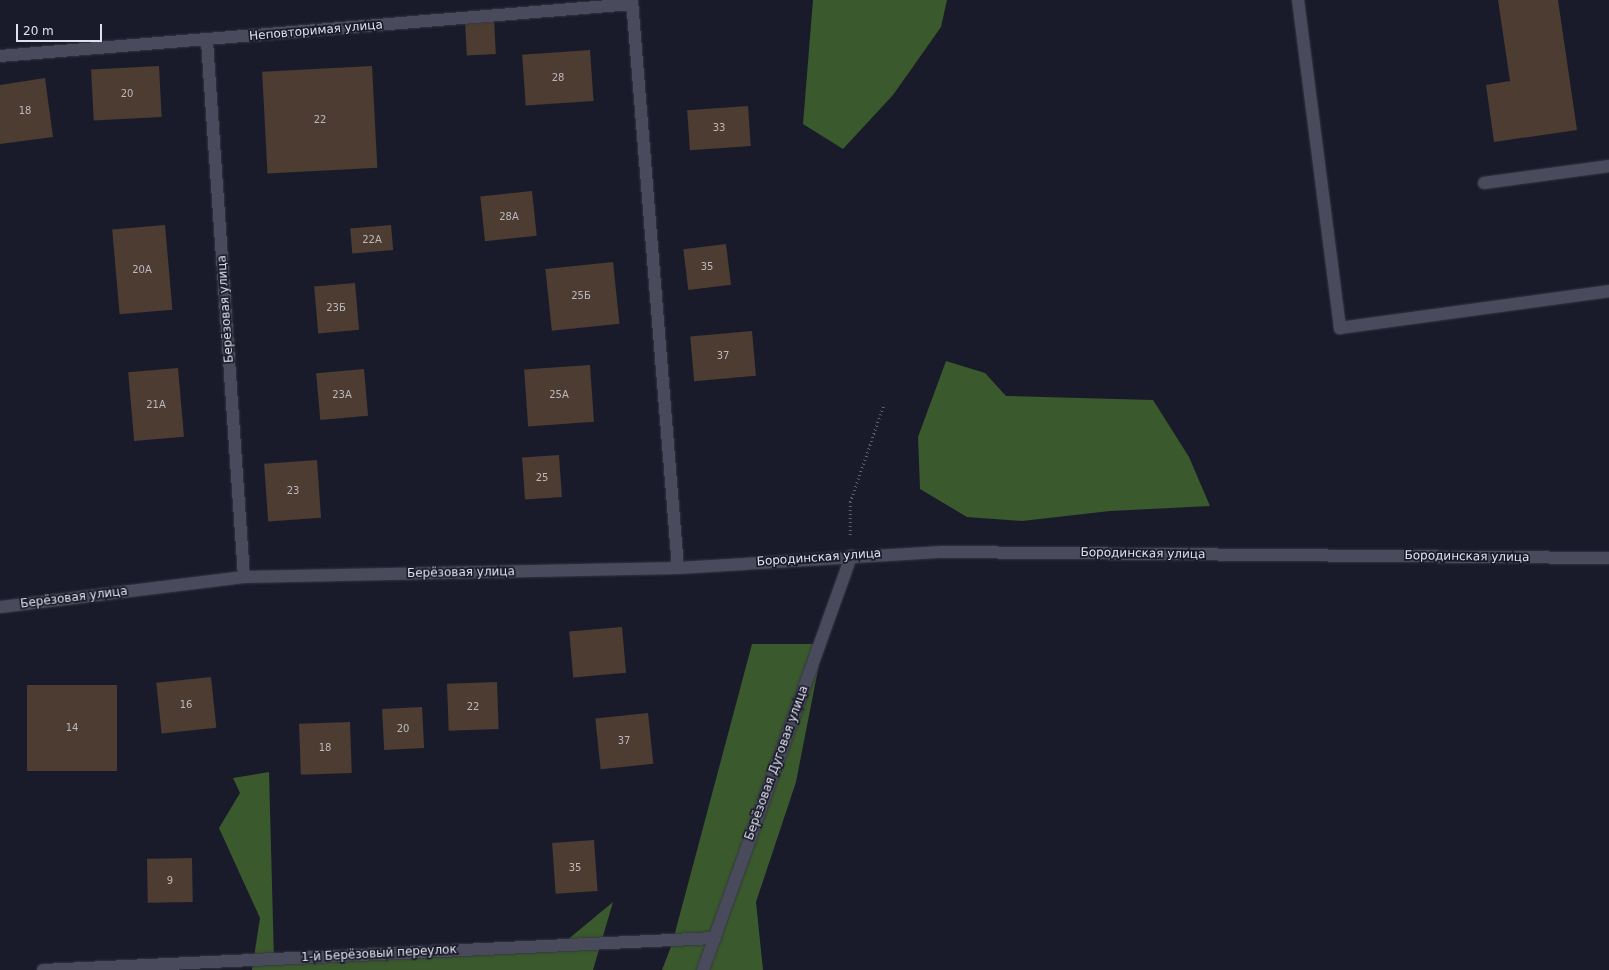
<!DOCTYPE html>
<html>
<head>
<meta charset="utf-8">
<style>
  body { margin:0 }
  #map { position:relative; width:1609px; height:970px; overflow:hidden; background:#1a1b2a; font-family:"DejaVu Sans",sans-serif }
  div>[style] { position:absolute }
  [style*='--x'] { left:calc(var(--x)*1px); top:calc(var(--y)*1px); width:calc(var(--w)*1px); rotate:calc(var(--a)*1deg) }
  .forest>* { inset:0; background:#3a592c }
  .building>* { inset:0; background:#4c3c31; transform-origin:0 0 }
  .path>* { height:2.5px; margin-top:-1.25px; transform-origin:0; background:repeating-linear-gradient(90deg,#5f606e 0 1px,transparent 0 4px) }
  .roads { filter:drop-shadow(0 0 1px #353642) drop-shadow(0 0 1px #353642) }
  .lane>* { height:12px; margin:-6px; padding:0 6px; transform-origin:6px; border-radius:6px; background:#494b5c }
  .street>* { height:12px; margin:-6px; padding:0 6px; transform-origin:6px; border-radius:6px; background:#494b5c }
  span { translate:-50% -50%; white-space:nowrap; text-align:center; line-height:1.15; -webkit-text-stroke:3.5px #1a1b2a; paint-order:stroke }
  .number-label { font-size:10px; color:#bbb8bd }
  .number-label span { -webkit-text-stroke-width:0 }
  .street-label { font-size:12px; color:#e0e1ec }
  .scale { position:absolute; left:16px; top:24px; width:86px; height:18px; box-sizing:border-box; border:2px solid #e0e1ec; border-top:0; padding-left:5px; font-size:12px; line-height:14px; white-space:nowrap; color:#e0e1ec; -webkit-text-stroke:3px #1a1b2a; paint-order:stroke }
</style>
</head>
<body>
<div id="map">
  <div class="forest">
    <i style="clip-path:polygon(813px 0,947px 0,941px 27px,893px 95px,843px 149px,803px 124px)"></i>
    <i style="clip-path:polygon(946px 361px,985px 373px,1006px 396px,1153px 400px,1189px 457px,1210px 506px,1110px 511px,1022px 521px,967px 517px,920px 489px,918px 437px)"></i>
    <i style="clip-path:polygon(752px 644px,823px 644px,796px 782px,756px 902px,763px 970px,662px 970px,672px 944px)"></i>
    <i style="clip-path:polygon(269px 772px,274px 960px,566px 941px,613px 902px,593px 970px,252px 970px,260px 918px,219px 828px,240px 793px,233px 778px)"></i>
  </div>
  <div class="building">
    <i style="clip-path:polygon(1498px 0,1558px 0,1577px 130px,1494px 142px,1486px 85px,1510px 81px)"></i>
    <i style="left:494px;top:19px;width:35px;height:29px;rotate:87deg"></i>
    <i style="left:590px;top:50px;width:51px;height:68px;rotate:86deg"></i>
    <i style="left:159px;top:66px;width:51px;height:68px;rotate:87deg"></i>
    <i style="left:372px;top:66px;width:102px;height:110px;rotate:87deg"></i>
    <i style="clip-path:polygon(45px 78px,53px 137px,0 144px,0 85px)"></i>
    <i style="left:748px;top:106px;width:40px;height:61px;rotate:86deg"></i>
    <i style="left:532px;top:191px;width:45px;height:52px;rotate:84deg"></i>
    <i style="left:165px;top:225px;width:85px;height:53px;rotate:85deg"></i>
    <i style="left:391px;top:225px;width:25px;height:41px;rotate:85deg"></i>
    <i style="left:726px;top:244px;width:41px;height:43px;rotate:83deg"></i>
    <i style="left:613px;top:262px;width:62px;height:68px;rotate:84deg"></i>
    <i style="left:355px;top:283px;width:47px;height:41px;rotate:85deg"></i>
    <i style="left:752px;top:331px;width:45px;height:62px;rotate:85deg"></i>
    <i style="left:590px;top:365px;width:57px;height:66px;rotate:86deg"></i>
    <i style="left:178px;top:368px;width:69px;height:50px;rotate:85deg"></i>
    <i style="left:364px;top:369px;width:47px;height:48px;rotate:85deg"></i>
    <i style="left:559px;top:455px;width:42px;height:37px;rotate:86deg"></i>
    <i style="left:317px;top:460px;width:58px;height:53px;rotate:86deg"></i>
    <i style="left:622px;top:627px;width:46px;height:53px;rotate:85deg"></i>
    <i style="left:211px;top:677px;width:51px;height:55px;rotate:84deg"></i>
    <i style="left:497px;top:682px;width:47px;height:50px;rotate:88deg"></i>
    <i style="left:27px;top:685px;width:90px;height:86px"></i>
    <i style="left:422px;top:707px;width:41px;height:40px;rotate:87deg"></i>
    <i style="left:648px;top:713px;width:51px;height:53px;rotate:84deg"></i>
    <i style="left:350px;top:722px;width:51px;height:51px;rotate:88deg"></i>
    <i style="left:594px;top:840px;width:51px;height:42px;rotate:86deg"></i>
    <i style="left:192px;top:858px;width:44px;height:45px;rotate:89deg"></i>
  </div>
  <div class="path">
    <i style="--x:850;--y:535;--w:33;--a:-90"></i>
    <i style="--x:850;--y:502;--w:104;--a:-70.9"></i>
  </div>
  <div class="roads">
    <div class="lane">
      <i style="--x:1298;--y:0;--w:331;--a:82.7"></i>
      <i style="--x:1340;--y:328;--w:272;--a:-7.8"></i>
      <i style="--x:1484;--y:183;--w:126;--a:-7.7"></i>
    </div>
    <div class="street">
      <i style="--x:632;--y:0;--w:570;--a:85.37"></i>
      <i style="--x:207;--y:41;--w:537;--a:86.05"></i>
      <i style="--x:0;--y:56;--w:634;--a:-4.7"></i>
      <i style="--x:0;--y:607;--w:246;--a:-7"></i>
      <i style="--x:244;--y:577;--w:434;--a:-1.2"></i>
      <i style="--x:678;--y:568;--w:264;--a:-3.5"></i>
      <i style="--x:942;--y:552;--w:667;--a:0.52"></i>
      <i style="--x:43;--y:970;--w:673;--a:-2.73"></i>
      <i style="--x:703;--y:970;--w:440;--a:-70.3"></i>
    </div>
  </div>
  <div class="number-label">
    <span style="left:558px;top:78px">28</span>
    <span style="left:127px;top:94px">20</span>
    <span style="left:25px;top:111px">18</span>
    <span style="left:320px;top:120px">22</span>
    <span style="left:719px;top:128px">33</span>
    <span style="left:509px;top:217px">28А</span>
    <span style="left:372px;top:240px">22А</span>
    <span style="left:707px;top:267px">35</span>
    <span style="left:142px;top:270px">20А</span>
    <span style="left:581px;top:296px">25Б</span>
    <span style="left:336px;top:308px">23Б</span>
    <span style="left:723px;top:356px">37</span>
    <span style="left:342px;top:395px">23А</span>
    <span style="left:559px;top:395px">25А</span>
    <span style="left:156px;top:405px">21А</span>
    <span style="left:542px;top:478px">25</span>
    <span style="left:293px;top:491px">23</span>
    <span style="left:186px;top:705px">16</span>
    <span style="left:473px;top:707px">22</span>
    <span style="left:72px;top:728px">14</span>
    <span style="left:403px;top:729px">20</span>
    <span style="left:624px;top:741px">37</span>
    <span style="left:325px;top:748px">18</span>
    <span style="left:575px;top:868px">35</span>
    <span style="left:170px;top:881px">9</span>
  </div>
  <div class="street-label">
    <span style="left:316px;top:31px;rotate:-5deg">Неповторимая улица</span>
    <span style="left:226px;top:309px;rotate:-94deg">Берёзовая улица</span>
    <span style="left:1143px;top:554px;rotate:1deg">Бородинская улица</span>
    <span style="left:1467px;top:557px;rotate:1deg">Бородинская улица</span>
    <span style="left:819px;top:558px;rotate:-4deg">Бородинская улица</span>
    <span style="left:461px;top:573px;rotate:-1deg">Берёзовая улица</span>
    <span style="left:74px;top:598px;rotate:-7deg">Берёзовая улица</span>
    <span style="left:777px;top:763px;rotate:-70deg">Берёзовая Дуговая улица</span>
    <span style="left:379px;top:954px;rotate:-3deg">1-й Берёзовый переулок</span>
  </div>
  <div class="scale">20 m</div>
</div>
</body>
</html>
